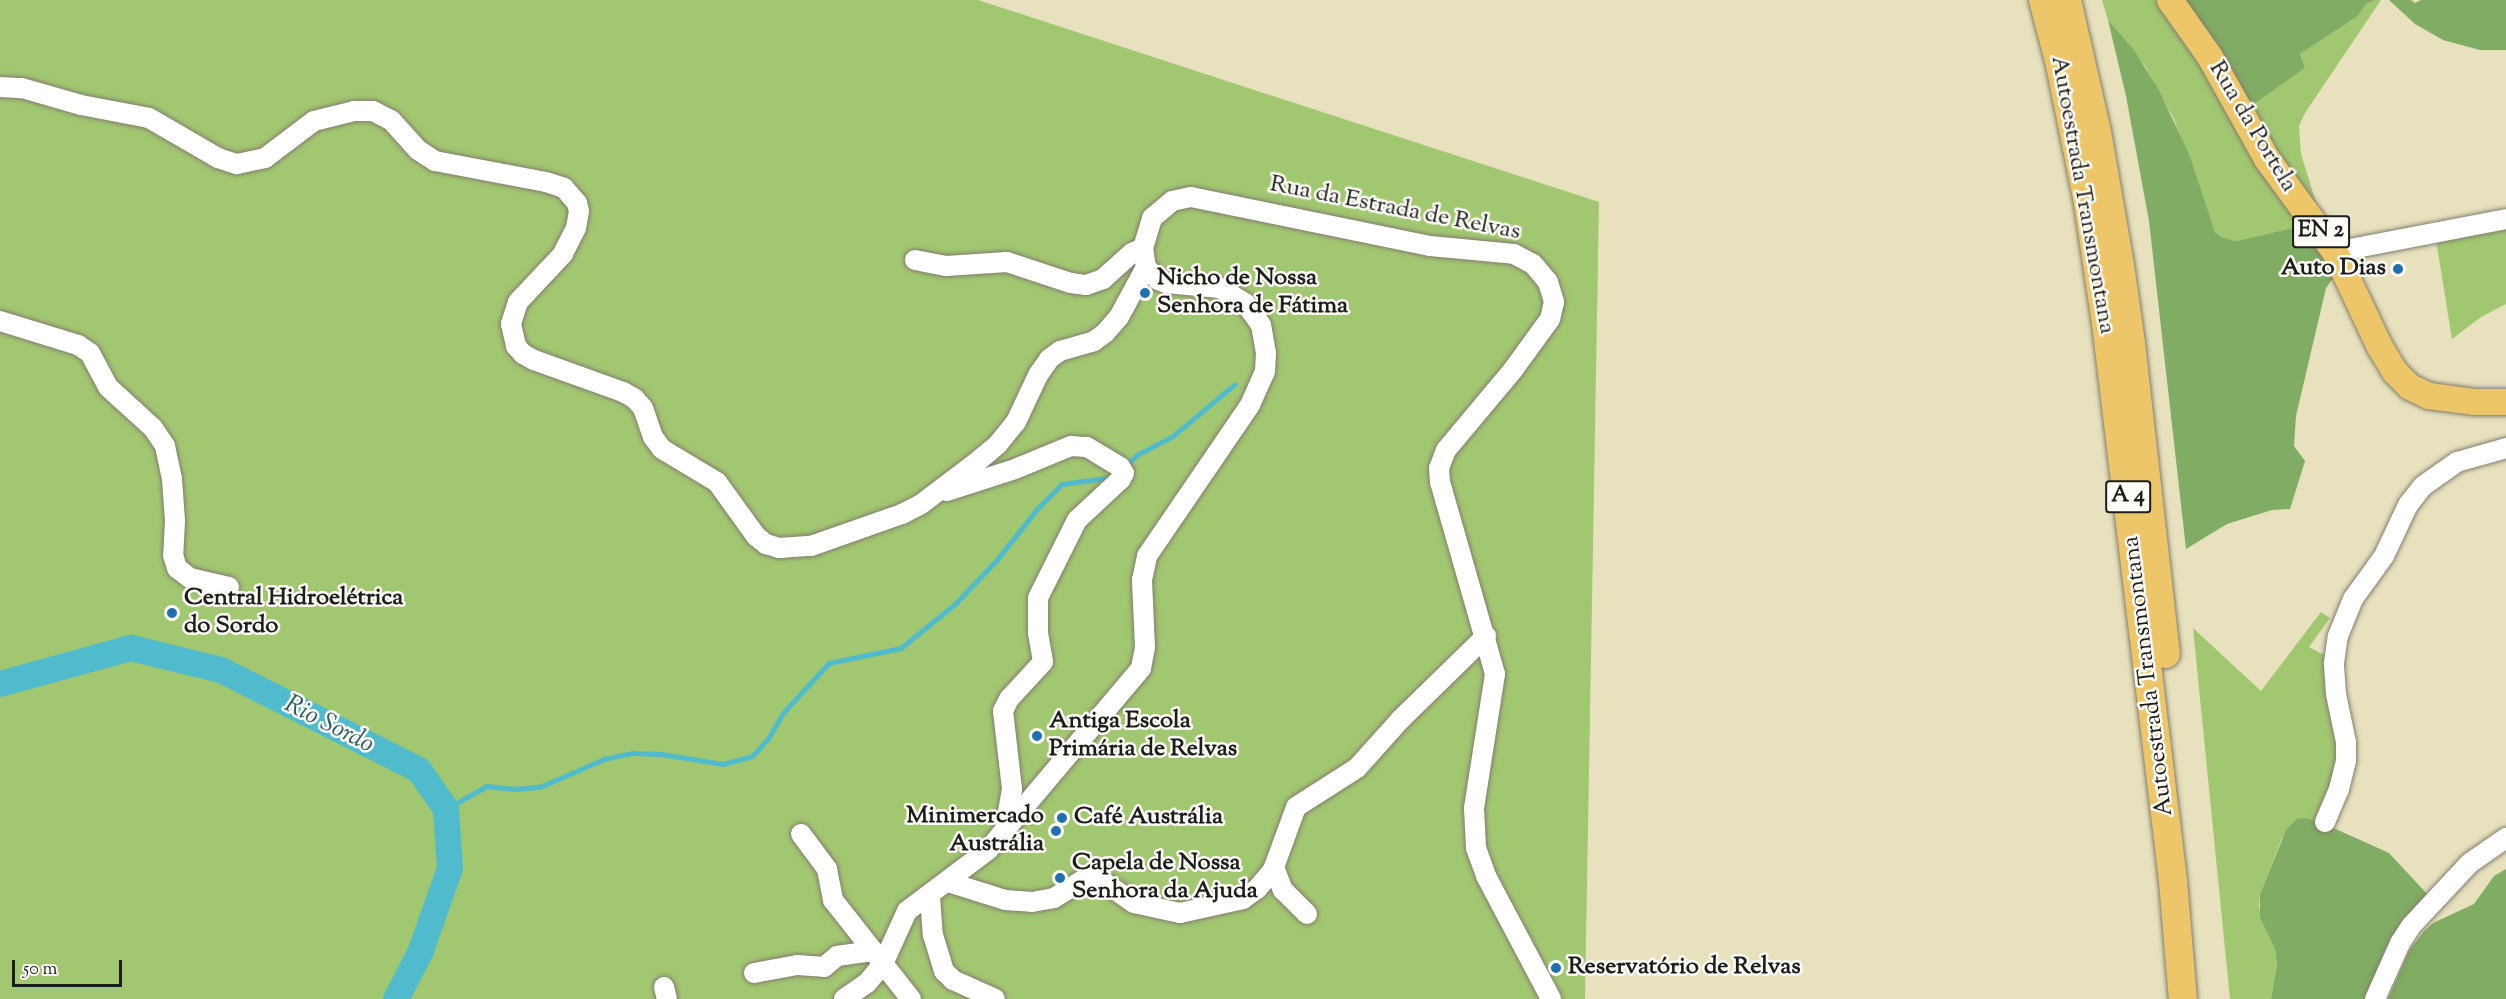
<!DOCTYPE html>
<html>
<head>
<meta charset="utf-8">
<style>
  body { margin:0 }
  #map { position:relative; width:2506px; height:999px; overflow:hidden; background:#e7e1be; font-family:"Sorts Mill Goudy",serif }
  div>[style] { position:absolute }
  [style*='--x'] { left:calc(var(--x)*1px); top:calc(var(--y)*1px); width:calc(var(--w)*1px); rotate:calc(var(--a)*1deg) }
  .green>* { inset:0; background:#a2c771 }
  .forest>* { inset:0; background:#81ac63 }
  .stream>* { height:4.5px; margin:-2.25px; padding:0 2.25px; transform-origin:2.25px; border-radius:2.25px; background:#50bbcc }
  .river>* { height:26px; margin:-13px; padding:0 13px; transform-origin:13px; border-radius:13px; background:#50bbcc }
  .roads { filter:drop-shadow(0 0 2px #827e6d) drop-shadow(0 0 2px #827e6d) }
  .minor>* { height:20px; margin:-10px; padding:0 10px; transform-origin:10px; border-radius:10px; background:#fff }
  .major>* { height:26px; margin:-13px; padding:0 13px; transform-origin:13px; border-radius:13px; background:#ecc669 }
  .highway>* { height:28px; margin:-14px; padding:0 14px; transform-origin:14px; border-radius:14px; background:#ecc669 }
  .dots>* { width:16px; height:16px; translate:-50% -50%; box-sizing:border-box; border:3px solid #fdfcf7; border-radius:50% }
  span { translate:-50% -50%; white-space:nowrap; text-align:center; line-height:1.15; -webkit-text-stroke:5px #fdfcf7; paint-order:stroke }
  .shield-label span { padding:2px 4px; background:#fdfcf7; border:2px solid; border-radius:4px; -webkit-text-stroke-width:0 }
  .shield-label { font-size:22px; color:#1c1c1c; font-weight:700 }
  .street-label { font-size:24px; color:#1c1c1c }
  .poi-label { font-size:24px; color:#1c1c1c; font-weight:700 }
  .right { translate:-100% -50%; text-align:right }
  .left { translate:0 -50%; text-align:left }
  .water-label { font-size:26px; color:#315c62; font-style:italic }
  .scale { position:absolute; left:12px; top:960px; width:110px; height:27px; box-sizing:border-box; border:3px solid #1c1c1c; border-top:0; padding-left:8px; font-size:18px; line-height:21px; white-space:nowrap; color:#1c1c1c; -webkit-text-stroke:4px #fdfcf7; paint-order:stroke }
</style>
</head>
<body>
<div id="map">
  <div class="green">
    <i style="clip-path:polygon(0 0,978px 0,1599px 202px,1585px 999px,0 999px)"></i>
    <i style="clip-path:polygon(2102px 0,2161px 0,2306px 225px,2236px 241px,2221px 237px,2215px 232px,2174px 119px,2145px 66px,2108px 20px)"></i>
    <i style="clip-path:polygon(2375px 0,2381px 0,2305px 113px,2299px 126px,2301px 154px,2318px 209px,2315px 211px,2247px 109px,2305px 68px,2300px 54px,2358px 16px,2366px 4px)"></i>
    <i style="clip-path:polygon(2506px 224px,2506px 304px,2481px 317px,2452px 339px,2436px 240px)"></i>
    <i style="clip-path:polygon(2321px 612px,2330px 618px,2309px 647px,2330px 658px,2338px 742px,2337px 765px,2318px 821px,2296px 819px,2291px 824px,2282px 838px,2260px 894px,2259px 907px,2275px 949px,2277px 964px,2271px 999px,2230px 999px,2193px 628px,2261px 691px)"></i>
  </div>
  <div class="forest">
    <i style="clip-path:polygon(2181px 0,2375px 0,2366px 4px,2358px 16px,2300px 54px,2305px 68px,2247px 109px)"></i>
    <i style="clip-path:polygon(2389px 0,2411px 0,2415px 3px,2421px 0,2506px 0,2506px 50px,2480px 50px,2443px 40px,2415px 24px)"></i>
    <i style="clip-path:polygon(2108px 20px,2134px 50px,2159px 90px,2189px 154px,2215px 232px,2221px 237px,2236px 241px,2306px 225px,2338px 278px,2331px 281px,2326px 288px,2296px 416px,2294px 446px,2305px 461px,2290px 509px,2272px 510px,2227px 524px,2186px 549px,2149px 221px,2126px 96px)"></i>
    <i style="clip-path:polygon(2303px 818px,2318px 821px,2389px 853px,2429px 896px,2367px 999px,2271px 999px,2277px 964px,2275px 949px,2260px 917px,2260px 894px,2286px 830px,2296px 819px)"></i>
    <i style="clip-path:polygon(2506px 869px,2506px 999px,2388px 999px,2409px 951px,2424px 931px,2433px 923px,2474px 904px,2494px 876px)"></i>
  </div>
  <div class="stream">
    <i style="--x:1126;--y:466;--w:16;--a:-45"></i>
    <i style="--x:1137;--y:455;--w:41;--a:-27.8"></i>
    <i style="--x:1173;--y:436;--w:80;--a:-39.9"></i>
    <i style="--x:446;--y:809;--w:47;--a:-29.3"></i>
    <i style="--x:487;--y:786;--w:28;--a:6"></i>
    <i style="--x:515;--y:789;--w:25;--a:-5"></i>
    <i style="--x:540;--y:787;--w:70;--a:-23.6"></i>
    <i style="--x:604;--y:759;--w:30;--a:-12"></i>
    <i style="--x:633;--y:753;--w:29;--a:2"></i>
    <i style="--x:662;--y:754;--w:62;--a:9.3"></i>
    <i style="--x:723;--y:764;--w:30;--a:-15"></i>
    <i style="--x:752;--y:756;--w:23;--a:-47"></i>
    <i style="--x:768;--y:739;--w:30;--a:-60"></i>
    <i style="--x:783;--y:713;--w:68;--a:-47.4"></i>
    <i style="--x:829;--y:663;--w:74;--a:-11.8"></i>
    <i style="--x:901;--y:648;--w:70;--a:-39.2"></i>
    <i style="--x:955;--y:604;--w:59;--a:-46.4"></i>
    <i style="--x:996;--y:561;--w:66;--a:-51.7"></i>
    <i style="--x:1037;--y:509;--w:35;--a:-45"></i>
    <i style="--x:1062;--y:484;--w:52;--a:-7.7"></i>
  </div>
  <div class="river">
    <i style="--x:0;--y:684;--w:136;--a:-15.4"></i>
    <i style="--x:131;--y:648;--w:93;--a:13.7"></i>
    <i style="--x:221;--y:670;--w:222;--a:26.8"></i>
    <i style="--x:419;--y:770;--w:47;--a:55.3"></i>
    <i style="--x:446;--y:809;--w:59;--a:86.1"></i>
    <i style="--x:450;--y:868;--w:88;--a:109.3"></i>
    <i style="--x:421;--y:951;--w:54;--a:117.5"></i>
  </div>
  <div class="roads">
    <div class="minor">
      <i style="--x:0;--y:87;--w:22;--a:3"></i>
      <i style="--x:22;--y:88;--w:61;--a:16.1"></i>
      <i style="--x:81;--y:105;--w:69;--a:10.8"></i>
      <i style="--x:149;--y:118;--w:80;--a:30.1"></i>
      <i style="--x:218;--y:158;--w:20;--a:18"></i>
      <i style="--x:237;--y:164;--w:29;--a:-12"></i>
      <i style="--x:265;--y:158;--w:61;--a:-37.1"></i>
      <i style="--x:314;--y:121;--w:41;--a:-14"></i>
      <i style="--x:354;--y:111;--w:19;--a:0"></i>
      <i style="--x:373;--y:111;--w:20;--a:27"></i>
      <i style="--x:391;--y:120;--w:40;--a:48"></i>
      <i style="--x:418;--y:150;--w:20;--a:33"></i>
      <i style="--x:435;--y:161;--w:113;--a:10.7"></i>
      <i style="--x:546;--y:182;--w:19;--a:18"></i>
      <i style="--x:564;--y:188;--w:20;--a:49"></i>
      <i style="--x:577;--y:203;--w:8;--a:76"></i>
      <i style="--x:579;--y:211;--w:17;--a:100"></i>
      <i style="--x:576;--y:228;--w:29;--a:117"></i>
      <i style="--x:563;--y:254;--w:66;--a:133.2"></i>
      <i style="--x:518;--y:302;--w:23;--a:108"></i>
      <i style="--x:511;--y:324;--w:23;--a:77"></i>
      <i style="--x:516;--y:346;--w:11;--a:49"></i>
      <i style="--x:523;--y:354;--w:13;--a:29"></i>
      <i style="--x:534;--y:360;--w:95;--a:19.8"></i>
      <i style="--x:623;--y:392;--w:13;--a:29"></i>
      <i style="--x:634;--y:398;--w:13;--a:48"></i>
      <i style="--x:643;--y:408;--w:31;--a:71"></i>
      <i style="--x:653;--y:437;--w:15;--a:53"></i>
      <i style="--x:662;--y:449;--w:64;--a:31"></i>
      <i style="--x:717;--y:482;--w:67;--a:54.2"></i>
      <i style="--x:756;--y:536;--w:13;--a:39"></i>
      <i style="--x:766;--y:544;--w:14;--a:17"></i>
      <i style="--x:779;--y:548;--w:32;--a:-4"></i>
      <i style="--x:811;--y:546;--w:96;--a:-19.4"></i>
      <i style="--x:902;--y:514;--w:20;--a:-27"></i>
      <i style="--x:920;--y:505;--w:73;--a:-37.2"></i>
      <i style="--x:978;--y:461;--w:26;--a:-40"></i>
      <i style="--x:998;--y:444;--w:28;--a:-51"></i>
      <i style="--x:1016;--y:422;--w:52;--a:-64.9"></i>
      <i style="--x:1038;--y:375;--w:19;--a:-55"></i>
      <i style="--x:1049;--y:359;--w:14;--a:-36"></i>
      <i style="--x:1060;--y:351;--w:35;--a:-16"></i>
      <i style="--x:1094;--y:341;--w:14;--a:-36"></i>
      <i style="--x:1105;--y:333;--w:21;--a:-49"></i>
      <i style="--x:1119;--y:317;--w:57;--a:-61.6"></i>
      <i style="--x:2335;--y:252;--w:174;--a:-10.9"></i>
      <i style="--x:915;--y:260;--w:32;--a:11"></i>
      <i style="--x:946;--y:266;--w:61;--a:-3.8"></i>
      <i style="--x:1007;--y:262;--w:67;--a:18.2"></i>
      <i style="--x:1071;--y:283;--w:15;--a:8"></i>
      <i style="--x:1086;--y:285;--w:18;--a:-19"></i>
      <i style="--x:1103;--y:279;--w:39;--a:-42"></i>
      <i style="--x:1132;--y:253;--w:12;--a:-24"></i>
      <i style="--x:0;--y:321;--w:82;--a:17.1"></i>
      <i style="--x:78;--y:345;--w:14;--a:34"></i>
      <i style="--x:90;--y:353;--w:38;--a:62"></i>
      <i style="--x:108;--y:387;--w:61;--a:42.3"></i>
      <i style="--x:153;--y:428;--w:22;--a:56"></i>
      <i style="--x:165;--y:446;--w:34;--a:78"></i>
      <i style="--x:172;--y:479;--w:42;--a:85.9"></i>
      <i style="--x:175;--y:521;--w:34;--a:93"></i>
      <i style="--x:173;--y:555;--w:14;--a:73"></i>
      <i style="--x:177;--y:568;--w:16;--a:38"></i>
      <i style="--x:190;--y:578;--w:40;--a:13"></i>
      <i style="--x:947;--y:491;--w:71;--a:-17.9"></i>
      <i style="--x:1015;--y:469;--w:61;--a:-22.3"></i>
      <i style="--x:1071;--y:446;--w:16;--a:4"></i>
      <i style="--x:1087;--y:447;--w:39;--a:31"></i>
      <i style="--x:1120;--y:467;--w:7;--a:56"></i>
      <i style="--x:1124;--y:473;--w:7;--a:117"></i>
      <i style="--x:1121;--y:479;--w:60;--a:137"></i>
      <i style="--x:1077;--y:520;--w:87;--a:116.6"></i>
      <i style="--x:1038;--y:598;--w:35;--a:90"></i>
      <i style="--x:1038;--y:633;--w:29;--a:80"></i>
      <i style="--x:1043;--y:662;--w:50;--a:132.6"></i>
      <i style="--x:1009;--y:699;--w:13;--a:117"></i>
      <i style="--x:1003;--y:711;--w:79;--a:83.4"></i>
      <i style="--x:1012;--y:789;--w:36;--a:100"></i>
      <i style="--x:2325;--y:822;--w:36;--a:-67"></i>
      <i style="--x:2339;--y:789;--w:29;--a:-76"></i>
      <i style="--x:2346;--y:761;--w:19;--a:-90"></i>
      <i style="--x:2346;--y:742;--w:49;--a:-101.8"></i>
      <i style="--x:2336;--y:694;--w:31;--a:-94"></i>
      <i style="--x:2334;--y:663;--w:27;--a:-82"></i>
      <i style="--x:2338;--y:636;--w:40;--a:-68"></i>
      <i style="--x:2353;--y:599;--w:53;--a:-54.2"></i>
      <i style="--x:2384;--y:556;--w:56;--a:-64.8"></i>
      <i style="--x:2408;--y:505;--w:24;--a:-52"></i>
      <i style="--x:2423;--y:486;--w:42;--a:-35.2"></i>
      <i style="--x:2457;--y:462;--w:51;--a:-15.9"></i>
      <i style="--x:801;--y:834;--w:44;--a:53.4"></i>
      <i style="--x:827;--y:869;--w:32;--a:79"></i>
      <i style="--x:833;--y:900;--w:126;--a:51.8"></i>
      <i style="--x:1274;--y:867;--w:25;--a:69"></i>
      <i style="--x:1283;--y:890;--w:34;--a:45"></i>
      <i style="--x:948;--y:882;--w:60;--a:17.5"></i>
      <i style="--x:1005;--y:900;--w:27;--a:4"></i>
      <i style="--x:1032;--y:902;--w:22;--a:-10"></i>
      <i style="--x:1054;--y:898;--w:39;--a:-32"></i>
      <i style="--x:1087;--y:877;--w:8;--a:-7"></i>
      <i style="--x:1095;--y:876;--w:47;--a:34.7"></i>
      <i style="--x:1134;--y:903;--w:47;--a:12.3"></i>
      <i style="--x:1180;--y:913;--w:65;--a:-12.5"></i>
      <i style="--x:1243;--y:899;--w:17;--a:-36"></i>
      <i style="--x:1257;--y:889;--w:25;--a:-50"></i>
      <i style="--x:1273;--y:870;--w:67;--a:-69.9"></i>
      <i style="--x:1296;--y:807;--w:72;--a:-32.6"></i>
      <i style="--x:1357;--y:768;--w:66;--a:-48.1"></i>
      <i style="--x:1401;--y:719;--w:119;--a:-44.3"></i>
      <i style="--x:930;--y:896;--w:39;--a:86"></i>
      <i style="--x:933;--y:935;--w:38;--a:73"></i>
      <i style="--x:944;--y:971;--w:13;--a:45"></i>
      <i style="--x:953;--y:980;--w:46;--a:24.3"></i>
      <i style="--x:754;--y:973;--w:44;--a:-10.5"></i>
      <i style="--x:797;--y:965;--w:27;--a:4"></i>
      <i style="--x:824;--y:967;--w:17;--a:-40"></i>
      <i style="--x:837;--y:956;--w:36;--a:-8"></i>
      <i style="--x:664;--y:987;--w:12;--a:76"></i>
      <i style="--x:844;--y:999;--w:28;--a:-35"></i>
      <i style="--x:867;--y:983;--w:25;--a:-50"></i>
      <i style="--x:883;--y:964;--w:58;--a:-65.6"></i>
      <i style="--x:907;--y:911;--w:101;--a:-37"></i>
      <i style="--x:988;--y:850;--w:238;--a:-49.9"></i>
      <i style="--x:1141;--y:668;--w:21;--a:-79"></i>
      <i style="--x:1145;--y:647;--w:67;--a:-92.6"></i>
      <i style="--x:1142;--y:580;--w:25;--a:-78"></i>
      <i style="--x:1147;--y:556;--w:183;--a:-55.7"></i>
      <i style="--x:1250;--y:405;--w:36;--a:-66"></i>
      <i style="--x:1265;--y:372;--w:19;--a:-87"></i>
      <i style="--x:1266;--y:353;--w:28;--a:-100"></i>
      <i style="--x:1261;--y:325;--w:27;--a:-126"></i>
      <i style="--x:1245;--y:303;--w:29;--a:-149"></i>
      <i style="--x:1220;--y:288;--w:54;--a:-174.7"></i>
      <i style="--x:1166;--y:283;--w:9;--a:-159"></i>
      <i style="--x:1158;--y:280;--w:18;--a:-133"></i>
      <i style="--x:1146;--y:267;--w:19;--a:-99"></i>
      <i style="--x:1143;--y:248;--w:31;--a:-73"></i>
      <i style="--x:1152;--y:218;--w:26;--a:-40"></i>
      <i style="--x:1172;--y:201;--w:19;--a:-12"></i>
      <i style="--x:1191;--y:197;--w:244;--a:11.6"></i>
      <i style="--x:1430;--y:246;--w:84;--a:5.4"></i>
      <i style="--x:1514;--y:254;--w:21;--a:28"></i>
      <i style="--x:1533;--y:264;--w:23;--a:50"></i>
      <i style="--x:1548;--y:282;--w:21;--a:73"></i>
      <i style="--x:1554;--y:302;--w:17;--a:103"></i>
      <i style="--x:1550;--y:319;--w:63;--a:126"></i>
      <i style="--x:1513;--y:370;--w:104;--a:129.9"></i>
      <i style="--x:1446;--y:450;--w:19;--a:111"></i>
      <i style="--x:1439;--y:468;--w:14;--a:86"></i>
      <i style="--x:1440;--y:482;--w:200;--a:74"></i>
      <i style="--x:1495;--y:674;--w:136;--a:98.9"></i>
      <i style="--x:1474;--y:808;--w:40;--a:87.1"></i>
      <i style="--x:1476;--y:848;--w:30;--a:70"></i>
      <i style="--x:1486;--y:876;--w:139;--a:62.1"></i>
      <i style="--x:2375;--y:999;--w:61;--a:-65.9"></i>
      <i style="--x:2400;--y:943;--w:20;--a:-57"></i>
      <i style="--x:2411;--y:926;--w:86;--a:-46.9"></i>
      <i style="--x:2470;--y:863;--w:44;--a:-34.8"></i>
    </div>
    <div class="major">
      <i style="--x:2170;--y:0;--w:70;--a:54.9"></i>
      <i style="--x:2210;--y:57;--w:117;--a:60.8"></i>
      <i style="--x:2267;--y:159;--w:115;--a:53.8"></i>
      <i style="--x:2335;--y:252;--w:105;--a:64.7"></i>
      <i style="--x:2380;--y:347;--w:29;--a:59"></i>
      <i style="--x:2395;--y:372;--w:21;--a:45"></i>
      <i style="--x:2410;--y:387;--w:21;--a:25"></i>
      <i style="--x:2429;--y:396;--w:45;--a:7.6"></i>
      <i style="--x:2474;--y:402;--w:32;--a:0"></i>
    </div>
    <div class="highway">
      <i style="--x:2043;--y:0;--w:67;--a:75.3"></i>
      <i style="--x:2060;--y:65;--w:141;--a:78.5"></i>
      <i style="--x:2088;--y:203;--w:121;--a:81.5"></i>
      <i style="--x:2106;--y:323;--w:562;--a:83.15"></i>
      <i style="--x:2173;--y:881;--w:118;--a:85.2"></i>
      <i style="--x:2067;--y:0;--w:135;--a:77.2"></i>
      <i style="--x:2097;--y:132;--w:135;--a:80.2"></i>
      <i style="--x:2120;--y:265;--w:79;--a:82"></i>
      <i style="--x:2131;--y:343;--w:313;--a:83.6"></i>
    </div>
  </div>
  <div class="dots">
    <i style="left:2398px;top:269px;background:#1f6fb2"></i>
    <i style="left:1145px;top:293px;background:#1f6fb2"></i>
    <i style="left:172px;top:613px;background:#1f6fb2"></i>
    <i style="left:1037px;top:736px;background:#1f6fb2"></i>
    <i style="left:1062px;top:818px;background:#1f6fb2"></i>
    <i style="left:1056px;top:831px;background:#1f6fb2"></i>
    <i style="left:1060px;top:878px;background:#1f6fb2"></i>
    <i style="left:1556px;top:968px;background:#1f6fb2"></i>
  </div>
  <div class="shield-label">
    <span style="left:2321px;top:232px">EN 2</span>
    <span style="left:2128px;top:497px">A 4</span>
  </div>
  <div class="street-label">
    <span style="left:2252px;top:127px;rotate:59deg">Rua da Portela</span>
    <span style="left:2082px;top:195px;rotate:80deg">Autoestrada Transmontana</span>
    <span style="left:1395px;top:209px;rotate:11deg">Rua da Estrada de Relvas</span>
    <span style="left:2149px;top:676px;rotate:-97deg">Autoestrada Transmontana</span>
  </div>
  <div class="poi-label">
    <span class="right" style="left:2386px;top:269px">Auto Dias</span>
    <span class="left" style="left:1157px;top:293px">Nicho de Nossa<br>Senhora de Fátima</span>
    <span class="left" style="left:184px;top:613px">Central Hidroelétrica<br>do Sordo</span>
    <span class="left" style="left:1049px;top:736px">Antiga Escola<br>Primária de Relvas</span>
    <span class="right" style="left:1044px;top:831px">Minimercado<br>Austrália</span>
    <span class="left" style="left:1074px;top:818px">Café Austrália</span>
    <span class="left" style="left:1072px;top:878px">Capela de Nossa<br>Senhora da Ajuda</span>
    <span class="left" style="left:1568px;top:968px">Reservatório de Relvas</span>
  </div>
  <div class="water-label">
    <span style="left:329px;top:725px;rotate:27deg">Rio Sordo</span>
  </div>
  <div class="scale">50 m</div>
</div>
</body>
</html>
